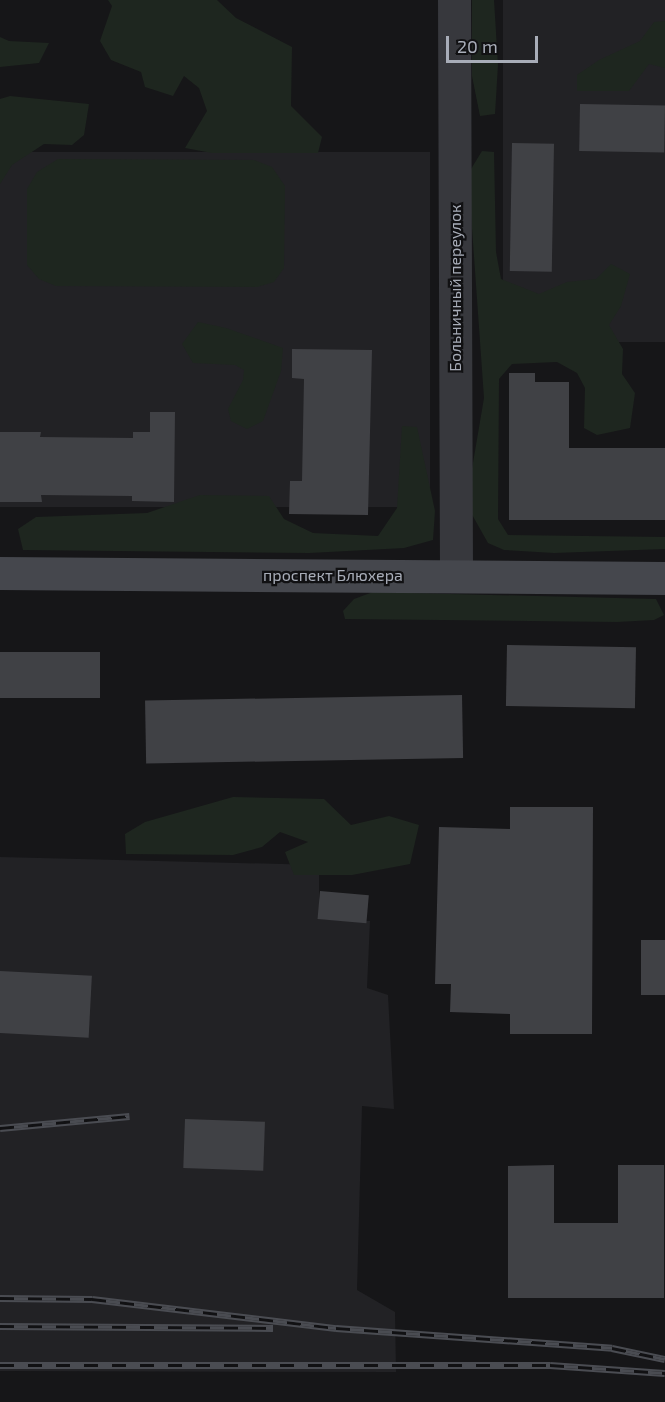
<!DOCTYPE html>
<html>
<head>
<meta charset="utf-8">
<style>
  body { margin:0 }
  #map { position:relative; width:665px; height:1402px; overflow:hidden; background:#161618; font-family:"Exo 2",sans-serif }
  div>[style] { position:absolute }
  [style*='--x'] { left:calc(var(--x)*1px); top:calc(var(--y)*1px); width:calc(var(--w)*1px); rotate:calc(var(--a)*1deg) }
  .built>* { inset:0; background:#222225; transform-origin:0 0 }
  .green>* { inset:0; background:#1e261f }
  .building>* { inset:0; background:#404145; transform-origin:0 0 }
  .minor>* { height:33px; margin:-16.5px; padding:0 16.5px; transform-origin:16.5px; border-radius:16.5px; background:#37383d }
  .secondary>* { height:33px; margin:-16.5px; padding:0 16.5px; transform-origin:16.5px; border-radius:16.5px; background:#45474d }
  .rail>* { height:7px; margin-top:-3.5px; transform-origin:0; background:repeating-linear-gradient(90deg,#111113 0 14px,#4a4c52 0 28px); box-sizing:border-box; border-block:2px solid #4a4c52 }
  span { translate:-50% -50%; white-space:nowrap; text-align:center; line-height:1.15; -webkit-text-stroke:4.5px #111113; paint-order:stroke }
  .street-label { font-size:16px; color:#a8adb8 }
  .scale { position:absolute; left:446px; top:36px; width:92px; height:27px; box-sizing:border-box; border:3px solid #a8adb8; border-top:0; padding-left:8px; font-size:18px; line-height:21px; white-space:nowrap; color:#a8adb8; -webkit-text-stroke:4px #111113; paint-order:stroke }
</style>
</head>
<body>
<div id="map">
  <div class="built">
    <i style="left:503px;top:0;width:162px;height:342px"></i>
    <i style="left:430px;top:152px;width:355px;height:430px;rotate:90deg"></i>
    <i style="clip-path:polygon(0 857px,319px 865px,319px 919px,370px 921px,367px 988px,388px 995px,394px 1109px,362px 1106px,357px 1290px,395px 1312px,396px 1372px,0 1371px)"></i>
  </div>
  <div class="green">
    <i style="clip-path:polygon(108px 0,217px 0,236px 18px,292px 47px,291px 106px,322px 137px,318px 153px,212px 153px,185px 148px,207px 111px,199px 88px,184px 76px,173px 96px,145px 87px,141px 72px,111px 60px,100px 41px,112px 6px)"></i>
    <i style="clip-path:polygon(472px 0,494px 0,498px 65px,495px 114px,480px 116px,472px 76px)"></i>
    <i style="clip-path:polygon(665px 21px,665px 68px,649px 64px,629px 91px,577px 91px,577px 75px,599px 60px,640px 41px,654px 22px)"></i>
    <i style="clip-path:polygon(0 37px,9px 41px,49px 43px,39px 63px,0 67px)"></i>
    <i style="clip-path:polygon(10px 96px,89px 104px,84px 135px,72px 145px,44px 144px,12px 165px,0 184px,0 99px)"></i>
    <i style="clip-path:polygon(482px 151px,494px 152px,496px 252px,501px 279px,539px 294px,567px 282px,596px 279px,611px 264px,630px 274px,621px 306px,609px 325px,623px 349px,622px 374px,635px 393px,630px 428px,597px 435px,584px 428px,585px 388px,577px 373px,557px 362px,512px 364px,499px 379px,498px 519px,508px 535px,665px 537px,665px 549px,554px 553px,504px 550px,488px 543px,466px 504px,484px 398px,471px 214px,471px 169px)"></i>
    <i style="clip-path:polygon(58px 159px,254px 160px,272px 167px,285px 186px,284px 268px,274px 282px,257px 287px,56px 286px,39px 279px,27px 265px,27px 189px,37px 172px)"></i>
    <i style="clip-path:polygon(198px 322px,226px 328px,283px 348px,281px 371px,263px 421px,247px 429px,231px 421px,228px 409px,243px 380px,244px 370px,235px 365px,193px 363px,182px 344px)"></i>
    <i style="clip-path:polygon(402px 426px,417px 427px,435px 511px,433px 540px,404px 548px,309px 553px,23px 550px,18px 529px,36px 517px,147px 513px,200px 495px,269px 496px,284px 519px,313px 533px,378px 536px,397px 508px)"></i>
    <i style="clip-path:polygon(373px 592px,656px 599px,664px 615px,654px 620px,617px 622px,345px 619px,343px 611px,354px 599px)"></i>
    <i style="clip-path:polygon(233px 797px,324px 799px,351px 825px,389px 816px,419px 825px,410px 864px,352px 875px,294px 875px,285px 852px,308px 842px,280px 832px,262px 847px,233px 855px,126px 854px,125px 834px,145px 822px)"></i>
  </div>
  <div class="building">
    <i style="left:580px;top:104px;width:85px;height:47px;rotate:1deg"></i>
    <i style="left:512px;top:143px;width:42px;height:128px;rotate:1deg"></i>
    <i style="clip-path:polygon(292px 349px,372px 350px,368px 515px,289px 514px,290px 481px,302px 481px,304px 379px,292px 378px)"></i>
    <i style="clip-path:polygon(509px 373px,535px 373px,535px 382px,569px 382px,569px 448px,665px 448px,665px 520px,509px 520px)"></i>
    <i style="clip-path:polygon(150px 412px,175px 412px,174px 502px,132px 501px,132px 496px,41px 495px,42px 502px,0 502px,0 432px,41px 432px,40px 437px,133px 438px,133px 432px,150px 432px)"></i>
    <i style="left:507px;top:645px;width:129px;height:61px;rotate:1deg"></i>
    <i style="left:0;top:652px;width:100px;height:46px"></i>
    <i style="left:462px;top:695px;width:63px;height:317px;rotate:89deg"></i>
    <i style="clip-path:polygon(510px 807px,593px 807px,592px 1034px,510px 1034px,510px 1014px,450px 1012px,451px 984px,435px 984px,439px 827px,510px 829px)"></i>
    <i style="left:320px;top:891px;width:49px;height:28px;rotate:5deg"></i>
    <i style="left:665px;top:940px;width:55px;height:24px;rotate:90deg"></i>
    <i style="left:0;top:971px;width:92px;height:62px;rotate:3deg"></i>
    <i style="left:185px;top:1119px;width:80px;height:49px;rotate:2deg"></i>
    <i style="clip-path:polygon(554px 1165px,554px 1223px,618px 1223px,618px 1165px,664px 1165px,664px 1298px,508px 1298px,508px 1166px)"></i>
  </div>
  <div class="minor">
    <i style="--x:454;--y:0;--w:576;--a:89.8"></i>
  </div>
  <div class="secondary">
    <i style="--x:0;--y:573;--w:665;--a:0.43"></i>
  </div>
  <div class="rail">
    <i style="--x:0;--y:1128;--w:130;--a:-5.3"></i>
    <i style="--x:0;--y:1298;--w:92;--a:0.6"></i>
    <i style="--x:92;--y:1299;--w:246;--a:6.8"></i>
    <i style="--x:336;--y:1328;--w:277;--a:4.1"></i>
    <i style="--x:612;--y:1348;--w:54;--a:11.7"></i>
    <i style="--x:0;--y:1326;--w:273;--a:0.4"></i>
    <i style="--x:0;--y:1365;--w:550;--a:0"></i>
    <i style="--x:550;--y:1365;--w:115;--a:4"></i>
  </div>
  <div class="street-label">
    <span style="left:455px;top:288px;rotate:-90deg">Больничный переулок</span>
    <span style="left:333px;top:575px">проспект Блюхера</span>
  </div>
  <div class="scale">20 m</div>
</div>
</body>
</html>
